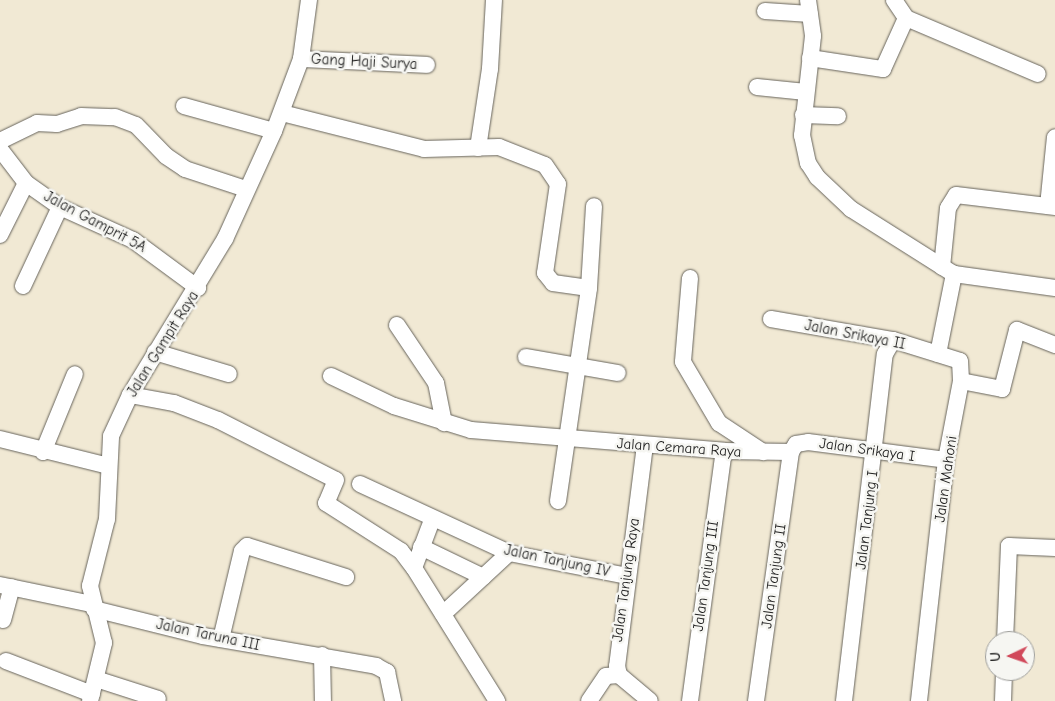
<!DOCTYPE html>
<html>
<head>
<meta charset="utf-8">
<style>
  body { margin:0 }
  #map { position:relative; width:1055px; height:701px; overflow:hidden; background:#f1e9d4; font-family:"Comic Neue",sans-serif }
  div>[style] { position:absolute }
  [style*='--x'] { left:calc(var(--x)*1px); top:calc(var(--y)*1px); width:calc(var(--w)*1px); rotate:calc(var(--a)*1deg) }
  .roads { filter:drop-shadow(0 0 1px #67645c) drop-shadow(0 0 1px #67645c) }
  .minor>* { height:16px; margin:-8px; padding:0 8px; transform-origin:8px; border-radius:8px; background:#fff }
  span { translate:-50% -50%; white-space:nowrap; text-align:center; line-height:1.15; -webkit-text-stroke:5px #f6f6f2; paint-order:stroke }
  .street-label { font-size:15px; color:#1c1c1c }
  .north { position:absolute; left:985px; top:631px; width:50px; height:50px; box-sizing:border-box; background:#f6f6f2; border:1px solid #9f9f9c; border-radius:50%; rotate:267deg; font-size:14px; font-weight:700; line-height:20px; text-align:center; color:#1c1c1c }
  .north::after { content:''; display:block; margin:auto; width:18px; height:22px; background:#d1495b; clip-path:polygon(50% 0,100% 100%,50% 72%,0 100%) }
</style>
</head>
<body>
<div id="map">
  <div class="roads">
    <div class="minor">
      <i style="--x:808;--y:0;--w:36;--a:82"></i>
      <i style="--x:813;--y:36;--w:100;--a:96.3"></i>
      <i style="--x:802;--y:135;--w:29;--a:78"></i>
      <i style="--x:808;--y:163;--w:17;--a:57"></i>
      <i style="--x:817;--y:177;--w:47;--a:43.3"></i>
      <i style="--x:851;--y:209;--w:122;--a:32.3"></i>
      <i style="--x:954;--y:274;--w:102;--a:7.9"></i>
      <i style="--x:894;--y:0;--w:22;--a:56"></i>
      <i style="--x:906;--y:18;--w:143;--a:23"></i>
      <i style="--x:765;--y:11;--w:45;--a:3.8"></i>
      <i style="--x:810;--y:58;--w:74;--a:8.6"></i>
      <i style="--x:883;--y:69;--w:56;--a:-65.7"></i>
      <i style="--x:301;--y:59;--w:126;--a:2.7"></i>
      <i style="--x:757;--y:87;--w:49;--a:5.8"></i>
      <i style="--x:184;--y:106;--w:93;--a:15.5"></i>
      <i style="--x:282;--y:113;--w:146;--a:14.2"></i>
      <i style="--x:424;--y:149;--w:75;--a:-1.5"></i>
      <i style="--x:499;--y:147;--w:49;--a:21.4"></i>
      <i style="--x:545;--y:165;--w:23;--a:56"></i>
      <i style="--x:558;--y:184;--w:90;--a:98.3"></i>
      <i style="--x:545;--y:273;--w:13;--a:51"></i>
      <i style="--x:553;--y:283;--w:36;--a:8"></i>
      <i style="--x:803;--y:115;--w:35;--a:2"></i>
      <i style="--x:0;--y:141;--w:41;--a:-25.9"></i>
      <i style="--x:37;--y:123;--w:20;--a:3"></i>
      <i style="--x:57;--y:124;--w:25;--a:-18"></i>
      <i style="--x:81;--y:116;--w:34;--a:2"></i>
      <i style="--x:115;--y:117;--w:22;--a:21"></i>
      <i style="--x:136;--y:125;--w:43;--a:45.9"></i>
      <i style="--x:166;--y:156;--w:23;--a:34"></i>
      <i style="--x:185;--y:169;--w:64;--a:18.2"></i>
      <i style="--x:478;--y:148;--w:80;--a:-81.4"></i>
      <i style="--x:490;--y:69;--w:69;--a:-86.7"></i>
      <i style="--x:0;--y:149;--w:43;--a:52.6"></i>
      <i style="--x:26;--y:183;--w:42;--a:35.2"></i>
      <i style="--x:60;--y:207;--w:80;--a:24.3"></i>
      <i style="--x:133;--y:240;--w:81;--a:36.4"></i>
      <i style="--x:1048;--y:206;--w:69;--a:-84.2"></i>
      <i style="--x:0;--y:235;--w:58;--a:-63.4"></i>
      <i style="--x:942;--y:267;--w:59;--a:-84.2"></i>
      <i style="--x:948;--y:208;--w:15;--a:-58"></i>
      <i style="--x:956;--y:195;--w:100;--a:6.9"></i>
      <i style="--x:690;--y:278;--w:84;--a:94.8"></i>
      <i style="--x:683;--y:362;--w:71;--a:59.5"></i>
      <i style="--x:719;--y:423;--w:53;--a:33.4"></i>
      <i style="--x:23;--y:286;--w:87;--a:-64.9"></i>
      <i style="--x:771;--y:319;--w:124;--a:9.8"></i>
      <i style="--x:893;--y:340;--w:70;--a:17.4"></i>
      <i style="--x:960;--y:361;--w:20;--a:87"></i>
      <i style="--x:961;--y:381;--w:80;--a:100.8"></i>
      <i style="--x:946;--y:460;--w:243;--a:96.4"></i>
      <i style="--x:397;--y:325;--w:70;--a:56.1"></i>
      <i style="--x:436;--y:383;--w:41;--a:78.7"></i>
      <i style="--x:155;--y:352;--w:77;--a:16.6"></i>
      <i style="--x:938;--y:354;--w:82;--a:-78.7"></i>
      <i style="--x:526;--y:357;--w:93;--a:9.9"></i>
      <i style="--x:331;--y:376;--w:70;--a:25.5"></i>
      <i style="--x:394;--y:406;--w:81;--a:17.3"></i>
      <i style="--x:471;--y:430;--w:254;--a:4.7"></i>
      <i style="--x:724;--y:451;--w:67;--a:0.9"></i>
      <i style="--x:961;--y:381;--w:42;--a:11"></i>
      <i style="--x:1002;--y:389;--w:61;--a:-75.7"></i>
      <i style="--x:1017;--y:330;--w:41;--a:21.5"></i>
      <i style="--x:130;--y:395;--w:45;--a:10.3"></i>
      <i style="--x:174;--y:403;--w:47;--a:21.1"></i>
      <i style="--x:218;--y:420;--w:132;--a:27"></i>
      <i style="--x:336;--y:480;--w:25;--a:113"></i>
      <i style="--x:326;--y:503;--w:89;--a:32.6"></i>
      <i style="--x:401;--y:551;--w:21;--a:53"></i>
      <i style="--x:0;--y:439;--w:111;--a:14"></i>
      <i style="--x:645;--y:445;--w:223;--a:97.2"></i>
      <i style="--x:617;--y:666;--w:9;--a:77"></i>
      <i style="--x:619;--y:675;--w:40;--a:40"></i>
      <i style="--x:43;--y:452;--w:84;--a:-67.7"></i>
      <i style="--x:791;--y:452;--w:9;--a:-58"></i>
      <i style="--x:796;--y:444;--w:12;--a:-9"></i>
      <i style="--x:808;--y:442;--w:139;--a:7.4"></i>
      <i style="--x:360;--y:484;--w:164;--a:24.8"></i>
      <i style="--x:509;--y:553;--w:120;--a:11"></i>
      <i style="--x:558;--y:501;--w:215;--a:-81.7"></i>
      <i style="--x:589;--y:288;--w:82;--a:-86.5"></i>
      <i style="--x:432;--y:520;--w:51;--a:110.6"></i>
      <i style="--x:414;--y:568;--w:157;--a:58"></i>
      <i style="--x:421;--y:547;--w:69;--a:25.8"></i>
      <i style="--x:0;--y:585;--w:94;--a:11.7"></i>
      <i style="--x:94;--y:609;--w:112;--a:13.9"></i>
      <i style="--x:203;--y:636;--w:176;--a:9.8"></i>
      <i style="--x:376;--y:666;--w:13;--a:29"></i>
      <i style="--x:387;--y:672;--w:30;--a:78"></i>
      <i style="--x:443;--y:614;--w:90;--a:-42.7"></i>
      <i style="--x:3;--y:620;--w:34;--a:-75"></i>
      <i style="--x:221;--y:639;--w:90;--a:-76.6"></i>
      <i style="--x:242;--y:551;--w:7;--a:-45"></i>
      <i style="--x:247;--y:546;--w:104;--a:17.4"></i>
      <i style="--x:1005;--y:641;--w:95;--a:-87.6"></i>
      <i style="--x:1009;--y:546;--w:46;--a:2.5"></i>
      <i style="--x:322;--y:655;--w:46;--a:88.8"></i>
      <i style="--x:6;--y:661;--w:92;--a:21"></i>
      <i style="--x:96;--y:679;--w:65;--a:17.9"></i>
      <i style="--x:90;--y:701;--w:60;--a:-76.4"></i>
      <i style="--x:104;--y:643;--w:59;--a:-103.8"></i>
      <i style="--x:90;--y:586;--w:69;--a:-75.8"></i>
      <i style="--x:107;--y:519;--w:83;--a:-87.2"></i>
      <i style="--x:111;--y:436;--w:45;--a:-65.1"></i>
      <i style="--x:130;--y:395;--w:183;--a:-58.7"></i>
      <i style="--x:225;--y:239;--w:119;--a:-65.6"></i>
      <i style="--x:274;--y:131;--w:77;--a:-69.4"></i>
      <i style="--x:301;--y:59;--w:60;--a:-82.3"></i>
      <i style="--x:589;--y:701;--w:30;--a:-56"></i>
      <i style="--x:606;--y:676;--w:13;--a:-4"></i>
      <i style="--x:690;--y:701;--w:252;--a:-82.3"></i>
      <i style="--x:756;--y:701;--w:251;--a:-82"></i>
      <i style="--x:844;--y:701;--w:349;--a:-83.3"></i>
      <i style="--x:885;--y:354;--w:16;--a:-60"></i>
      <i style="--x:1003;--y:701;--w:30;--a:-88"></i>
    </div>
  </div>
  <div class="street-label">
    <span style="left:364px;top:62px;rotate:3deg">Gang Haji Surya</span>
    <span style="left:95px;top:222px;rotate:28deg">Jalan Gamprit 5A</span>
    <span style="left:855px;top:335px;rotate:11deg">Jalan Srikaya II</span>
    <span style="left:163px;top:344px;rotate:-58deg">Jalan Gampit Raya</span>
    <span style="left:679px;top:448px;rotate:4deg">Jalan Cemara Raya</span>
    <span style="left:867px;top:450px;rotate:8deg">Jalan Srikaya I</span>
    <span style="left:946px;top:479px;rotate:-82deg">Jalan Mahoni</span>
    <span style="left:867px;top:520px;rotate:-83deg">Jalan Tanjung I</span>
    <span style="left:557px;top:561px;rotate:12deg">Jalan Tanjung IV</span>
    <span style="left:706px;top:576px;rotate:-82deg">Jalan Tanjung III</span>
    <span style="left:774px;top:576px;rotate:-82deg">Jalan Tanjung II</span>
    <span style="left:626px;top:580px;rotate:-82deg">Jalan Tanjung Raya</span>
    <span style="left:208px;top:635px;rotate:12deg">Jalan Taruna III</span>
  </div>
  <div class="north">U</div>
</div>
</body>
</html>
